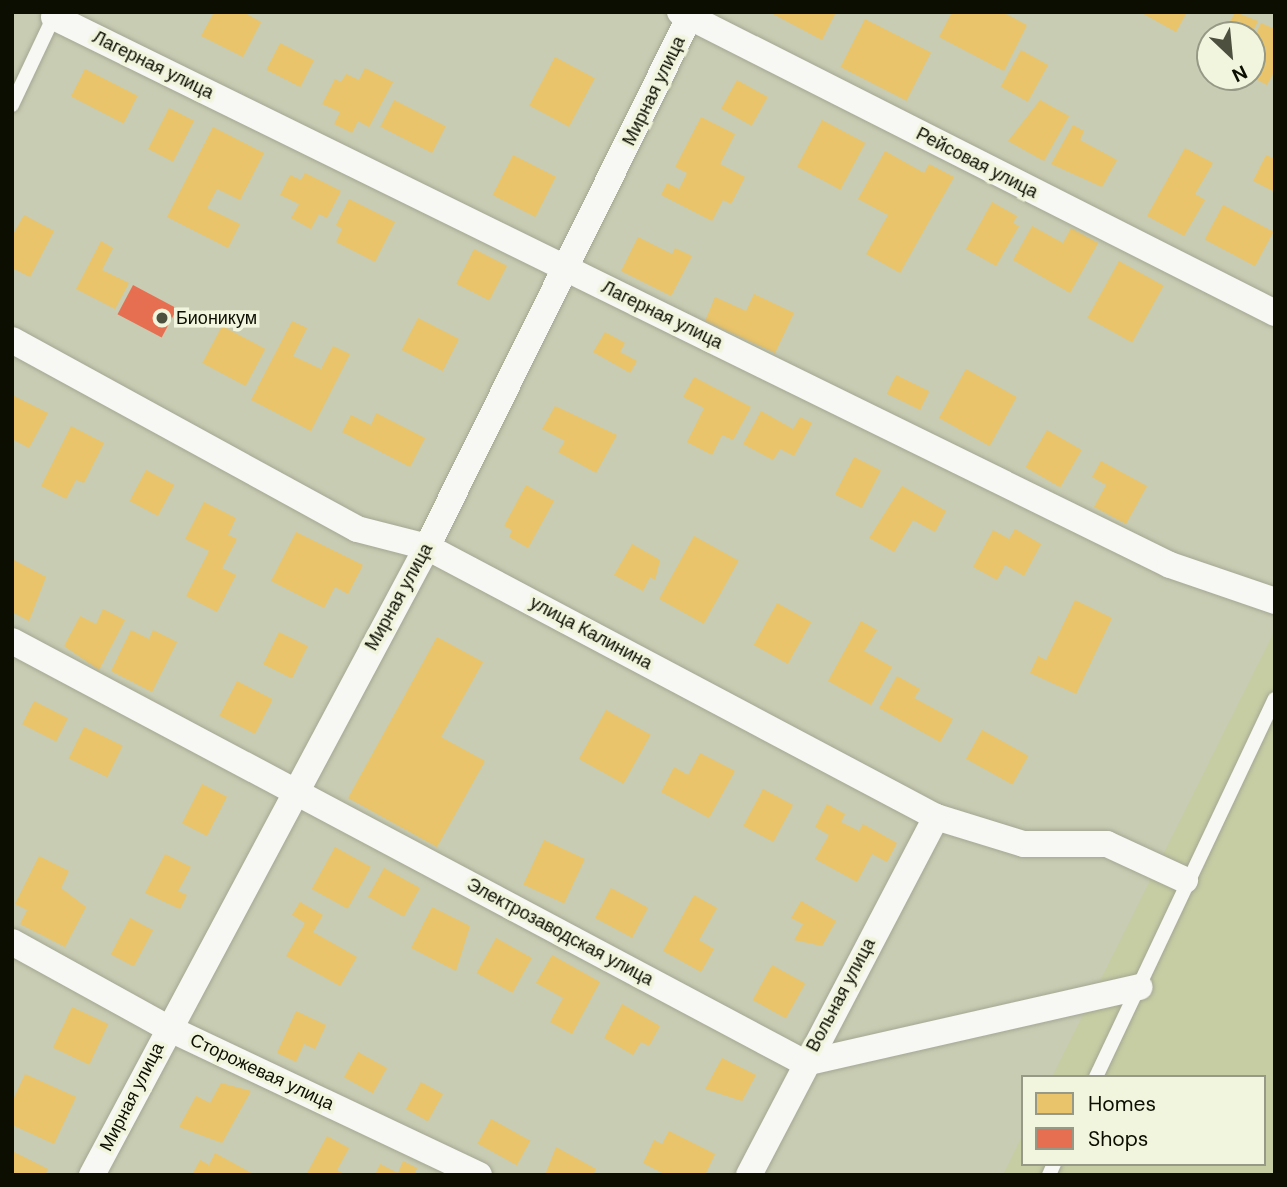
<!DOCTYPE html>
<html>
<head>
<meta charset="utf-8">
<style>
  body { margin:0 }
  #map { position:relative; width:1287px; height:1187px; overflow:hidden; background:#c8ccb2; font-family:"DM Sans",sans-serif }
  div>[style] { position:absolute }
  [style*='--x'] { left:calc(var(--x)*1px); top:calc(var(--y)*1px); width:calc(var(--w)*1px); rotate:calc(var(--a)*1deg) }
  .built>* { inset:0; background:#c6cda3 }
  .homes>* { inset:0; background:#e9c46a; transform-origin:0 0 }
  .shops>* { inset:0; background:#e76f51; transform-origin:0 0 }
  .roads { filter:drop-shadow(0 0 2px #a4a793) drop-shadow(0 0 2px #a4a793) }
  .lane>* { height:14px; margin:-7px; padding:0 7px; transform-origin:7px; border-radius:7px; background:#f7f7f3 }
  .street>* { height:26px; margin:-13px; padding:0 13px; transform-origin:13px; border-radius:13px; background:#f7f7f3 }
  .dots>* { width:19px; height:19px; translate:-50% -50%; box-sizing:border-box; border:4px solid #f1f5dd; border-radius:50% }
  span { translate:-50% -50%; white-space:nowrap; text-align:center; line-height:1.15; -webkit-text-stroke:7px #f1f5dd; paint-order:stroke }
  .street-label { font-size:18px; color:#0c0e01 }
  .poi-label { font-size:18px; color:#0c0e01 }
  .left { translate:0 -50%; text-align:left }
  .frame { position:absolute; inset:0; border:14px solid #0c0e01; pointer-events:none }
  .legend { position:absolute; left:1021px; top:1075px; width:245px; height:91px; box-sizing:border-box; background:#f1f5dd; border:2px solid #959985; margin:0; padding:9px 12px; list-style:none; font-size:21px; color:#0c0e01 }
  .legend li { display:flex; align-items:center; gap:14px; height:35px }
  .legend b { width:35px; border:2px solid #959985 }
  .north { position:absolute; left:1196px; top:21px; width:70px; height:70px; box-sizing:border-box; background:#f1f5dd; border:2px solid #959985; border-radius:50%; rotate:154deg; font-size:19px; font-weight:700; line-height:28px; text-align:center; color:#0c0e01 }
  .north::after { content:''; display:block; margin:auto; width:24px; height:32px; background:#4e503f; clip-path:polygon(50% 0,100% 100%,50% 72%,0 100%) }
</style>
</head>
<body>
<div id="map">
  <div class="built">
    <i style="clip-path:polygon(1275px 630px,1275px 1175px,1003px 1175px,1023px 1134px,1023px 1164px,1264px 1164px,1264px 1077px,1052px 1077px)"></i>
  </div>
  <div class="homes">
    <i style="clip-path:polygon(214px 12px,243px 12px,261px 22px,243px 57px,201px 36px)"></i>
    <i style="clip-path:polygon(769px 12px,836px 12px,822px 40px)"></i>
    <i style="clip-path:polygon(952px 12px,1002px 12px,1027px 25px,1004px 71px,939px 37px)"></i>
    <i style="clip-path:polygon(1140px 12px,1187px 12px,1176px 32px)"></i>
    <i style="clip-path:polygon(1235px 12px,1258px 21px,1251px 35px,1223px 35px)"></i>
    <i style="left:865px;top:19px;width:74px;height:54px;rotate:27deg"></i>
    <i style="clip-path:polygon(1261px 23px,1275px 29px,1275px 70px,1267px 85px,1252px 77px,1252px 41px)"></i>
    <i style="left:280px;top:43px;width:38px;height:30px;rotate:27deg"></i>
    <i style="left:1021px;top:50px;width:31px;height:42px;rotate:29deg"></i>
    <i style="left:555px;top:57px;width:45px;height:55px;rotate:28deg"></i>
    <i style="clip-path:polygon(365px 68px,393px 82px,369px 127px,358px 121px,352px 133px,334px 124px,340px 112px,322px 104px,335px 79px,341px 82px,346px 74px,359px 80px)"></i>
    <i style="left:85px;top:69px;width:59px;height:31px;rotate:27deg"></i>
    <i style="left:737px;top:80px;width:35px;height:33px;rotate:29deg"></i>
    <i style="left:394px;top:100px;width:58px;height:30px;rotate:27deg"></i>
    <i style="clip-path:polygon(1040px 100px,1069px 116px,1044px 161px,1008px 141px)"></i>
    <i style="left:169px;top:108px;width:28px;height:46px;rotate:27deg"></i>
    <i style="clip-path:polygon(701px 117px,735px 134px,720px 164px,745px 177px,731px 204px,723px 200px,712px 221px,661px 195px,667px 183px,679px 189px,687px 173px,675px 167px)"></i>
    <i style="left:822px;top:120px;width:49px;height:53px;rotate:28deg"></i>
    <i style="clip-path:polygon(1073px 125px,1084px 131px,1080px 140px,1117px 160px,1102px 187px,1051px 164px)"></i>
    <i style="clip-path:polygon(213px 127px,264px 153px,240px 200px,217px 189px,207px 208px,240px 224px,228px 248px,167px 217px)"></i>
    <i style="clip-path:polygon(1185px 148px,1213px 163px,1195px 194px,1205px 200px,1184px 236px,1147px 216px)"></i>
    <i style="clip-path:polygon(885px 151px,924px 173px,929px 164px,954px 177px,900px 273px,866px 254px,888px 215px,858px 199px)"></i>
    <i style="left:513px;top:155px;width:48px;height:45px;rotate:27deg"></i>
    <i style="clip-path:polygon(1266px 155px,1275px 159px,1275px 192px,1253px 181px)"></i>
    <i style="clip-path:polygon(305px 173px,341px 191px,327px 218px,319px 214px,311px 229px,291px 218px,299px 204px,280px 195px,290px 175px,301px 180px)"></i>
    <i style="clip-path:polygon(349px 199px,395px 222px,375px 262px,336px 242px,342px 229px,336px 225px)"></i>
    <i style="clip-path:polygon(992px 202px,1017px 216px,1013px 223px,1019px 226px,996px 266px,966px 249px)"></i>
    <i style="left:1223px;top:205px;width:57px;height:39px;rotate:28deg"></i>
    <i style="clip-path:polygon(24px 215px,54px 231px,30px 277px,12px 268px,12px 236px)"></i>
    <i style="clip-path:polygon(1032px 226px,1063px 243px,1071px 228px,1098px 243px,1070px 293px,1013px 260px)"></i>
    <i style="clip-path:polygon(638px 237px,672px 254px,675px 248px,692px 256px,671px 296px,621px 271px)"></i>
    <i style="clip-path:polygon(101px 241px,113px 248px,102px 270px,129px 283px,115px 309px,76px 289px)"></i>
    <i style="left:474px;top:249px;width:37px;height:39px;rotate:27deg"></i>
    <i style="left:1119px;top:261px;width:51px;height:65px;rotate:29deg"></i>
    <i style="clip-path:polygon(754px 294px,794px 313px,775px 353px,705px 321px,715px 297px,746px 311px)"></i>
    <i style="left:418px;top:318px;width:46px;height:36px;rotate:27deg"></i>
    <i style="clip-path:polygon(292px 321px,307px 328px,293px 356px,321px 369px,333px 346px,350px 354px,311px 431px,251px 400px)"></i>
    <i style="left:222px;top:326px;width:49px;height:42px;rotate:28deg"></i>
    <i style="clip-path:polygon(605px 332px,625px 343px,620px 352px,637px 361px,630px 373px,593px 352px)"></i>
    <i style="left:966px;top:369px;width:58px;height:56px;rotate:29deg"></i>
    <i style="left:896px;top:375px;width:37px;height:21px;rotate:26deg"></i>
    <i style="clip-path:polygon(694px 377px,751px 407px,733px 440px,722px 435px,712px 455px,687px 442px,704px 408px,683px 397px)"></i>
    <i style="clip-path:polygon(12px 395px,48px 413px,29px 448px,12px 439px)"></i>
    <i style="clip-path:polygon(555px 406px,617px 435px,596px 473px,558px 452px,565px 441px,542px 429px)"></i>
    <i style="clip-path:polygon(761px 411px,793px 429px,800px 417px,812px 423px,794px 456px,780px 449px,773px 460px,743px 444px)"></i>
    <i style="clip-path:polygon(376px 413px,425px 438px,410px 467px,342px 432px,351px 415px,371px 425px)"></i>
    <i style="clip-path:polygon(71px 426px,104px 443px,84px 483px,76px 480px,66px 499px,41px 486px)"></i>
    <i style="left:1047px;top:430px;width:40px;height:43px;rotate:30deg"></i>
    <i style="left:854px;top:457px;width:30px;height:42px;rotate:27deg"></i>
    <i style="clip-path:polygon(1101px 461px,1147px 486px,1126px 524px,1094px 507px,1106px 485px,1092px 477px)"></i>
    <i style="left:146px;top:470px;width:32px;height:35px;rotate:28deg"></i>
    <i style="clip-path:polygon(526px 485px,554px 501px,528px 548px,509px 537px,512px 530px,504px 526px)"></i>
    <i style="clip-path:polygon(902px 486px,946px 511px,935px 532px,913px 520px,894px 552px,869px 538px)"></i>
    <i style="clip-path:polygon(204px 502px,236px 518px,228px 535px,237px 539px,222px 568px,236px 575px,217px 612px,186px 596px,209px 551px,185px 539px)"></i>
    <i style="clip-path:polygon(1015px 529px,1041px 544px,1024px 576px,1005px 565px,997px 580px,973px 567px,993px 530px,1009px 539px)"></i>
    <i style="clip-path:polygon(296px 532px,363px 565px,348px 594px,335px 587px,324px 608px,271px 581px)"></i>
    <i style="left:694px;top:536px;width:51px;height:72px;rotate:29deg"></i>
    <i style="clip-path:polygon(632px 544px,660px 560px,655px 580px,650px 577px,643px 591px,614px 575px)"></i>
    <i style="clip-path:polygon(12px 559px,46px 577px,29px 621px,12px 612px)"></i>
    <i style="clip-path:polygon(1075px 600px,1112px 618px,1076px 694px,1030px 673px,1038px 656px,1046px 660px)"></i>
    <i style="left:777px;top:603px;width:39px;height:48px;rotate:29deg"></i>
    <i style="clip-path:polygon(103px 609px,125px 620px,99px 670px,64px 646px,80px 616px,96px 624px)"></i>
    <i style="clip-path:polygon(861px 621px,877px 630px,864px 651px,892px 667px,871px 705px,828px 681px)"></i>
    <i style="clip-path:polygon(131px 630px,149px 639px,153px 630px,177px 642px,152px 692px,111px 671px)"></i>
    <i style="left:279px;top:632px;width:32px;height:36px;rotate:26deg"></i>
    <i style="clip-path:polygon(437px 637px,483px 662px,441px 737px,485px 761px,437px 847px,348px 798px)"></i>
    <i style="clip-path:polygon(897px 676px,920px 689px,914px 698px,953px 719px,940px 742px,879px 708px)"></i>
    <i style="left:237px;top:681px;width:40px;height:39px;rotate:27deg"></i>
    <i style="left:34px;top:701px;width:38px;height:26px;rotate:27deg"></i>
    <i style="left:606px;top:710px;width:51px;height:56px;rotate:29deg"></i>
    <i style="left:84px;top:727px;width:43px;height:35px;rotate:26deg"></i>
    <i style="left:982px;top:730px;width:53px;height:33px;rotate:29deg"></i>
    <i style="clip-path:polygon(700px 753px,735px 771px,709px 818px,661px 792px,674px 767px,688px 775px)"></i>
    <i style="left:202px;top:784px;width:28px;height:44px;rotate:27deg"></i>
    <i style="left:763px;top:789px;width:34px;height:42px;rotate:28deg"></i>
    <i style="clip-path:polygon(827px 804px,845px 814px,841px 822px,859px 831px,863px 824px,897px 843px,887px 862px,872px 854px,857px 882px,815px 859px,829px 835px,815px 827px)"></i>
    <i style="left:544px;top:840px;width:45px;height:49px;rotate:25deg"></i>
    <i style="left:335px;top:847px;width:41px;height:48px;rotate:29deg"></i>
    <i style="clip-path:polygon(165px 854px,191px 867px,178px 891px,187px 895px,180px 909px,145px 893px)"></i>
    <i style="clip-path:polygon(39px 856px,69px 871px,61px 888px,86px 907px,65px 947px,20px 924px,27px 910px,15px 904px)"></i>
    <i style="left:384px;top:868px;width:41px;height:33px;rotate:29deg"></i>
    <i style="left:611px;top:888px;width:42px;height:34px;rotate:28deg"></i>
    <i style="clip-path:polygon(694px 895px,717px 908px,699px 940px,714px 949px,701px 972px,663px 951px)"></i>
    <i style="clip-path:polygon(801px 901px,836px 921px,822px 946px,794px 940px,803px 924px,791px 918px)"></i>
    <i style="clip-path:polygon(300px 902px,323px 915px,313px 932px,357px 957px,340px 986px,286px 956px,305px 923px,292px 915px)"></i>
    <i style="clip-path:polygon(432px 907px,470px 926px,456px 971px,411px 948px)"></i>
    <i style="left:130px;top:918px;width:26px;height:41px;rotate:28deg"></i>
    <i style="left:496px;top:938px;width:41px;height:40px;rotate:29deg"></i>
    <i style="clip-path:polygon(552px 955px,600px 982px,572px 1034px,550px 1022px,563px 998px,536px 983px)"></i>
    <i style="left:772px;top:965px;width:38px;height:40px;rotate:29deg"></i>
    <i style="clip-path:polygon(622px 1004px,660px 1026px,649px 1046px,641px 1042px,633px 1055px,604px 1038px)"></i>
    <i style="left:72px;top:1007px;width:40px;height:45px;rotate:25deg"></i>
    <i style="clip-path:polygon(296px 1011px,326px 1025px,315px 1049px,304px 1044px,296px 1062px,277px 1053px)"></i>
    <i style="left:358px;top:1052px;width:33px;height:29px;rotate:29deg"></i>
    <i style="clip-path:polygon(722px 1058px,756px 1075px,742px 1101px,705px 1089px)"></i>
    <i style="clip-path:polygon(25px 1074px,76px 1097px,54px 1144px,12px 1125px,12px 1102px)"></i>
    <i style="left:421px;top:1082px;width:25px;height:31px;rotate:29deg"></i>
    <i style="clip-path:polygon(221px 1083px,251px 1091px,222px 1143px,179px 1127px,196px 1096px,210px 1103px)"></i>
    <i style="left:491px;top:1119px;width:45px;height:28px;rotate:29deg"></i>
    <i style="clip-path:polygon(669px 1131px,715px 1154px,705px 1175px,666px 1175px,643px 1163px,654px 1140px,662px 1144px)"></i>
    <i style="clip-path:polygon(327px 1136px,349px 1148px,337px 1170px,346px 1175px,306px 1175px)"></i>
    <i style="clip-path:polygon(556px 1147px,596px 1169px,593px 1175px,545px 1175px)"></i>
    <i style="clip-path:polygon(12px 1151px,48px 1169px,45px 1175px,12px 1175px)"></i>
    <i style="clip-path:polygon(215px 1153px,255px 1175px,192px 1175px,200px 1160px,209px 1165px)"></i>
    <i style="clip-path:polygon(403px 1161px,417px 1168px,414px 1175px,375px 1175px,380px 1164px,398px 1173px)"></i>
  </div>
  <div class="shops">
    <i style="left:133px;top:285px;width:50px;height:33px;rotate:28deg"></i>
  </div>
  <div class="roads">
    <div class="lane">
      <i style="--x:12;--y:105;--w:103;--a:-64.7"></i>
      <i style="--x:1096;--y:1077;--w:418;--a:-64.7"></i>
      <i style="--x:1049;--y:1175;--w:12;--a:-66"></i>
    </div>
    <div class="street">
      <i style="--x:680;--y:12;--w:667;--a:26.83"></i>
      <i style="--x:54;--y:17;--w:1243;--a:26.15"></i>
      <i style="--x:1170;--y:565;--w:111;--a:18.9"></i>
      <i style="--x:12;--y:340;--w:393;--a:28.7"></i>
      <i style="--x:357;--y:529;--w:72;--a:14.4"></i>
      <i style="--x:427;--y:547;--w:576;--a:27.94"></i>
      <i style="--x:936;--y:817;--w:92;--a:17.1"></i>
      <i style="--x:1024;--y:844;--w:83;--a:0"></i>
      <i style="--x:1107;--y:844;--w:86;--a:24.8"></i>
      <i style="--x:12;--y:641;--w:898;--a:28.02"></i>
      <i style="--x:805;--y:1063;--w:343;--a:-12.8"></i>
      <i style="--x:12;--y:942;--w:178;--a:28.9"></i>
      <i style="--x:168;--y:1028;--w:344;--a:25.3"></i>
      <i style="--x:92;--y:1175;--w:712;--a:-61.92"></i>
      <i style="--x:427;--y:547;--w:597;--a:-63.65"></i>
      <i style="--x:749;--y:1175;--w:404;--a:-62.4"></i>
    </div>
  </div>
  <div class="dots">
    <i style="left:162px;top:318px;background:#4e503f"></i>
  </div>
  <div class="street-label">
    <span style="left:153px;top:65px;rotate:26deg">Лагерная улица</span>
    <span style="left:654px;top:91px;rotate:-64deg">Мирная улица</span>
    <span style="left:977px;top:163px;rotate:27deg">Рейсовая улица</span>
    <span style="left:662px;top:315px;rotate:26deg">Лагерная улица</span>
    <span style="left:399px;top:597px;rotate:-61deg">Мирная улица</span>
    <span style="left:591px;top:633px;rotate:28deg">улица Калинина</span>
    <span style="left:560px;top:932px;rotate:28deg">Электрозаводская улица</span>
    <span style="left:841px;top:995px;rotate:-62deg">Вольная улица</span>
    <span style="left:262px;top:1072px;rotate:25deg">Сторожевая улица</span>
    <span style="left:132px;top:1097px;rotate:-63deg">Мирная улица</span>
  </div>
  <div class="poi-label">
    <span class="left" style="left:176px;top:318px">Бионикум</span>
  </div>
  <div class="frame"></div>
  <ul class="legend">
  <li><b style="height:19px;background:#e9c46a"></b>Homes</li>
  <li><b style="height:19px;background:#e76f51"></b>Shops</li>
  </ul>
  <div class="north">N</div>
</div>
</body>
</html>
